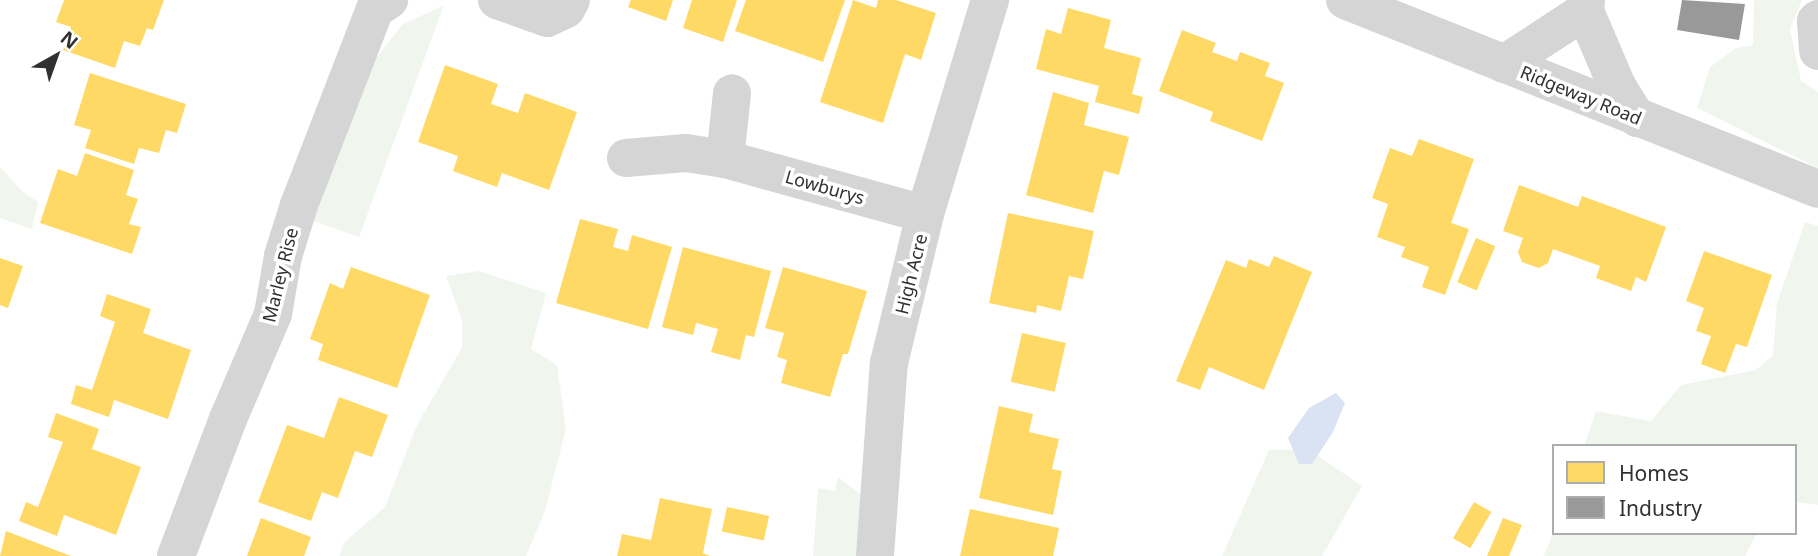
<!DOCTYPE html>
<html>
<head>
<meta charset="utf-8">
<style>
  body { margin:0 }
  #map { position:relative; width:1818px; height:556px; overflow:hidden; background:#fff; font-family:"Noto Sans",sans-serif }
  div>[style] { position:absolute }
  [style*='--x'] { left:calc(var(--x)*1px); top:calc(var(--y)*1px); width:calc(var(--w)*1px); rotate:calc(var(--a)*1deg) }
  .green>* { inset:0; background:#f0f6ed }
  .water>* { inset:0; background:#d9e3f4 }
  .homes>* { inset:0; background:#ffd966; transform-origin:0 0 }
  .industry>* { inset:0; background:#999 }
  .street>* { height:38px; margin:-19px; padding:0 19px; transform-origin:19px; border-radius:19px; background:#d5d5d5 }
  span { translate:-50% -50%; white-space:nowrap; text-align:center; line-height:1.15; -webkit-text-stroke:7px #fff; paint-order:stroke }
  .street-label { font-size:18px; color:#313131 }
  .legend { position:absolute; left:1552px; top:444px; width:245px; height:91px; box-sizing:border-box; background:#fff; border:2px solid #adadad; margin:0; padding:9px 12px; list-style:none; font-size:21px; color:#313131 }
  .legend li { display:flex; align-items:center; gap:14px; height:35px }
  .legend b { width:35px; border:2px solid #adadad }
  .north { position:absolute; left:21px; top:21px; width:70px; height:70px; -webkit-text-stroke:5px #fff; paint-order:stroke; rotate:40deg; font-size:19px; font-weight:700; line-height:28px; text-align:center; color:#313131 }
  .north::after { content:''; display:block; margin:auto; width:24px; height:32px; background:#313131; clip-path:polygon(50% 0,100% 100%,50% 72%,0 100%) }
</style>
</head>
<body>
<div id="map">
  <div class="green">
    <i style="clip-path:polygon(1754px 0,1802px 0,1790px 29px,1801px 81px,1818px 92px,1818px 168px,1697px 108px,1710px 67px,1736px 48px,1753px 45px)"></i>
    <i style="clip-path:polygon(444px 5px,359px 237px,313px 221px,372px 63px,402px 25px)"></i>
    <i style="clip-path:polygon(0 167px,23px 192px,38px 202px,32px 229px,0 218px)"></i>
    <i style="clip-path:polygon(1805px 222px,1818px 226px,1818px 505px,1795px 502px,1795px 446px,1584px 446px,1596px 411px,1651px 421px,1681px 385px,1756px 370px,1773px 355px,1777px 303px)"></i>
    <i style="clip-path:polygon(479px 271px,546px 293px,531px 349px,557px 365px,566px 429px,545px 511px,526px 556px,339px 556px,345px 542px,385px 507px,417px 425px,462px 348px,462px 320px,446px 276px)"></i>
    <i style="clip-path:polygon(1308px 449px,1362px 486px,1322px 556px,1222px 556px,1269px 450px)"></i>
    <i style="clip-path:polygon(838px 477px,860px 494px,859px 556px,813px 556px,818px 488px,835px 491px)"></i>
    <i style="clip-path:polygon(1554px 530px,1554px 533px,1757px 533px,1745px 556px,1544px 556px)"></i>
  </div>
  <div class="water">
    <i style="clip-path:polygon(1336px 393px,1345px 403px,1333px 432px,1312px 464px,1299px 464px,1288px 438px,1309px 408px)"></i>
  </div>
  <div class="homes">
    <i style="clip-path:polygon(64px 0,164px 0,153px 30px,147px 28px,140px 46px,124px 41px,115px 68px,63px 50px,71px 27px,56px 22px)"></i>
    <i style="clip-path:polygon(631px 0,673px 0,666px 21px,628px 7px)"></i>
    <i style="clip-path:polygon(692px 0,737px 0,723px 42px,683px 28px)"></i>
    <i style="clip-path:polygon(746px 0,845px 0,823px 62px,735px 31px)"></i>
    <i style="clip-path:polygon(853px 0,876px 8px,878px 0,896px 0,936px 13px,921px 60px,905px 54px,883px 123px,820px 102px)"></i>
    <i style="clip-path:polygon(1068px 8px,1111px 20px,1104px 48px,1141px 58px,1132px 94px,1143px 97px,1139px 114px,1095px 102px,1099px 86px,1036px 69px,1046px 29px,1061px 34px)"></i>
    <i style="clip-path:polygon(1182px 30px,1216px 43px,1212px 52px,1237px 61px,1240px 52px,1270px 63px,1265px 76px,1284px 83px,1262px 141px,1210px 121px,1213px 112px,1159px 91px)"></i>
    <i style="clip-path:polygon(445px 65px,498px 84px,491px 104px,518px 113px,525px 93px,577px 112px,549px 190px,502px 173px,497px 187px,453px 171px,458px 156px,418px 142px)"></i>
    <i style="clip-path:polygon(90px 73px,186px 104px,177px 133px,166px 130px,159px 153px,139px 148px,134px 164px,85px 148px,91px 130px,74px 125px)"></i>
    <i style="clip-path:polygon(1053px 92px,1089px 103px,1084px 125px,1129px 137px,1119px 175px,1104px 171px,1093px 213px,1026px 195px)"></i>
    <i style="clip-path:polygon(1419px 139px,1474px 159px,1451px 223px,1469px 229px,1445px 295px,1422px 287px,1429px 267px,1401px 257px,1405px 247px,1377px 237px,1388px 204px,1372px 198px,1390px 148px,1412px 156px)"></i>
    <i style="clip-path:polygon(85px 153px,134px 170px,126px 195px,138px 199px,129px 224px,141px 227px,132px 254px,40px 223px,58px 169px,77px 176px)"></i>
    <i style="clip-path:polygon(1519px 185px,1578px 207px,1582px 196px,1666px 227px,1646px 282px,1636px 277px,1631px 291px,1596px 278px,1600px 266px,1553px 249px,1548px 263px,1539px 268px,1522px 262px,1518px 252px,1523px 238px,1503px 231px)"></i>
    <i style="clip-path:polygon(1008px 213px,1094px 231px,1083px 279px,1069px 276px,1061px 311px,1037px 305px,1036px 313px,989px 303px)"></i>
    <i style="clip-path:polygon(580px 219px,618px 229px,613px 247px,628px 251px,632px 235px,672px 247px,648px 329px,556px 303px)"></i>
    <i style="left:1476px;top:238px;width:21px;height:48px;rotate:23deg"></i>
    <i style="clip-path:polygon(683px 247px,771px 271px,754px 337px,746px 335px,740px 360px,711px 352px,718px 329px,696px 323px,693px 335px,662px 327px)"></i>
    <i style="clip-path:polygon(1704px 251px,1772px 275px,1747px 347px,1736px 344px,1725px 373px,1701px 364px,1711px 336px,1696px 331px,1704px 308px,1686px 301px)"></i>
    <i style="clip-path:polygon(1274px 256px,1312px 272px,1264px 390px,1209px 367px,1200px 390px,1176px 381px,1226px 260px,1246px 268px,1249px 259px,1269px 267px)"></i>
    <i style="clip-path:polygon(0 258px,23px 266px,8px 308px,0 305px)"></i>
    <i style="clip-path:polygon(351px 267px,430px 295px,397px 388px,318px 360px,323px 344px,310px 339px,330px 283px,343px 289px)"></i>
    <i style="clip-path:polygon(783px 267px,867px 291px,848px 354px,843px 354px,830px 397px,781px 383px,787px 360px,777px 357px,784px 333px,765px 328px)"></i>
    <i style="clip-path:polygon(107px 294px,151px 309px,143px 333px,191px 350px,168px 419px,114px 400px,109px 417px,71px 404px,76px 385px,92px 390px,115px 322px,100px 316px)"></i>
    <i style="left:1022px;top:333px;width:45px;height:50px;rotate:13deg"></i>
    <i style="clip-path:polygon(339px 397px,388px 415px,372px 457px,355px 451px,338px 498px,322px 492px,311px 521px,258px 502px,287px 425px,324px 438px)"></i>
    <i style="clip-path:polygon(999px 406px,1033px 414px,1029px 432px,1059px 439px,1052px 469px,1062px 471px,1053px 515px,979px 498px)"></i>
    <i style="clip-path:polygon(56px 413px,99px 429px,92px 449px,141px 467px,116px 535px,64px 515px,57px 536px,19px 521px,26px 502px,38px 507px,63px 442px,48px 437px)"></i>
    <i style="clip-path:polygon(660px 498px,712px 509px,703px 553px,710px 556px,617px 556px,622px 534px,651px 540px)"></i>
    <i style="left:1474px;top:502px;width:20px;height:42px;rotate:30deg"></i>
    <i style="left:727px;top:507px;width:43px;height:25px;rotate:12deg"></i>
    <i style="clip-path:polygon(970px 509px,1059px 528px,1053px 556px,960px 556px)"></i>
    <i style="clip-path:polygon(261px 518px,311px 537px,304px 556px,247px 556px)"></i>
    <i style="clip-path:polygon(1503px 518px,1522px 525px,1509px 556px,1487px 556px)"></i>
    <i style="clip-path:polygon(6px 531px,71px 556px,0 556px)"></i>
  </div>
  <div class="industry">
    <i style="clip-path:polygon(1682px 0,1745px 4px,1739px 40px,1677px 30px)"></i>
  </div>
  <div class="street">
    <i style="--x:497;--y:0;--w:53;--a:19.8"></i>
    <i style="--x:547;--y:18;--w:21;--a:-25"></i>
    <i style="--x:566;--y:9;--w:10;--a:-61"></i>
    <i style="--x:1345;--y:0;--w:509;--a:21.78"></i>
    <i style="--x:1586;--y:0;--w:11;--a:95"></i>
    <i style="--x:1585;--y:11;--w:82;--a:66.9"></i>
    <i style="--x:1617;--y:86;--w:38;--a:58"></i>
    <i style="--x:1818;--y:19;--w:3;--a:135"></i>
    <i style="--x:1816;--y:21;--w:30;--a:86"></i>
    <i style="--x:1504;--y:64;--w:97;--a:-33.2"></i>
    <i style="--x:626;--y:158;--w:60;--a:-4.8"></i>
    <i style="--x:686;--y:153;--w:39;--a:9"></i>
    <i style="--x:725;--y:159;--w:207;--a:15.4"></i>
    <i style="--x:725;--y:159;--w:66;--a:-83.9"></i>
    <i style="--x:176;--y:556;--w:147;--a:-69.2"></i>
    <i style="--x:228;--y:419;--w:114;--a:-66.8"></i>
    <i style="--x:273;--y:314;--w:59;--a:-80.2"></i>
    <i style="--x:283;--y:256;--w:53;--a:-72.6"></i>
    <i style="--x:299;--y:205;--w:210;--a:-68.8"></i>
    <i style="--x:375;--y:9;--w:17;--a:-33"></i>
    <i style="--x:875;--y:556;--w:194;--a:-85.9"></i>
    <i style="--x:889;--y:363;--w:153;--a:-76.4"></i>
    <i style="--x:925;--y:214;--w:224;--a:-73.1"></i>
  </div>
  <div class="street-label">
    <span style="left:1581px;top:95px;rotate:22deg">Ridgeway Road</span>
    <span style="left:825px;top:187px;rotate:16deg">Lowburys</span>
    <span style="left:911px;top:274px;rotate:-76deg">High Acre</span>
    <span style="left:280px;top:275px;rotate:-76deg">Marley Rise</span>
  </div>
  <ul class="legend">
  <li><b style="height:19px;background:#ffd966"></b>Homes</li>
  <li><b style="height:19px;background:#999"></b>Industry</li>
  </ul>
  <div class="north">N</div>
</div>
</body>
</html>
